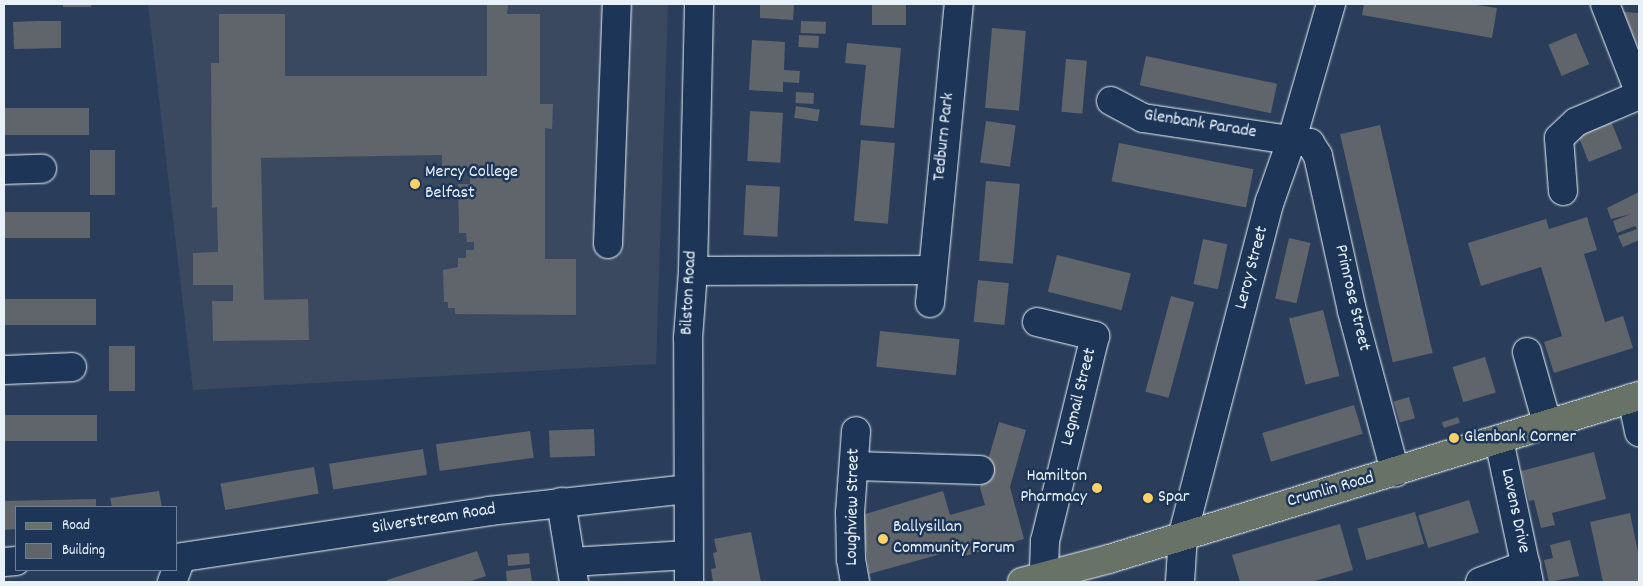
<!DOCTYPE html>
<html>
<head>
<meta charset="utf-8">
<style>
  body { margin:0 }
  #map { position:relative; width:1643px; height:586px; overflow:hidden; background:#2a3e5b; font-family:Dekko,sans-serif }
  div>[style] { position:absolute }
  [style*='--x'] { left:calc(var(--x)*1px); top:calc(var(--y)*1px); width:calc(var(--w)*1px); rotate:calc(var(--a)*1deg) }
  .built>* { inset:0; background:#3a4960 }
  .building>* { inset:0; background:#60646b; transform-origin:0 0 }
  .roads { filter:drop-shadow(0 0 1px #e8f1f8) drop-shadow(0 0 1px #e8f1f8) }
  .minor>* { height:28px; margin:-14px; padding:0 14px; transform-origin:14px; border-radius:14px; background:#1d3557 }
  .major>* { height:28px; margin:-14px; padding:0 14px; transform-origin:14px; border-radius:14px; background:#687266 }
  .dots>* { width:14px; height:14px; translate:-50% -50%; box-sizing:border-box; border:2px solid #1d3557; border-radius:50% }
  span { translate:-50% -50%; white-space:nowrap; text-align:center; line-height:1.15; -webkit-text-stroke:5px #1d3557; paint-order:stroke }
  .street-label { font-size:18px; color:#e8f1f8 }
  .poi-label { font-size:18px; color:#e8f1f8 }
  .left { translate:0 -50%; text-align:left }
  .right { translate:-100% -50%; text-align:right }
  .frame { position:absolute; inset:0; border:5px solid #e8f1f8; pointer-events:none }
  .legend { position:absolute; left:15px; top:506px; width:162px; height:65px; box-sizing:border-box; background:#1d3557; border:1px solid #6e8097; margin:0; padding:6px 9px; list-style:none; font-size:15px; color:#e8f1f8 }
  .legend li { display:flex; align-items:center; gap:10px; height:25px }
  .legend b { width:25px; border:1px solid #6e8097 }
</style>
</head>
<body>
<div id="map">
  <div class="built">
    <i style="clip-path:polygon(148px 4px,668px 4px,656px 364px,193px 390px)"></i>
  </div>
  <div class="building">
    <i style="left:63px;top:4px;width:28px;height:3px"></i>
    <i style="clip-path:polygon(487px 4px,508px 4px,507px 14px,540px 14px,540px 104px,553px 104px,552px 129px,545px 128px,545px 259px,576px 259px,576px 315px,455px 314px,455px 308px,448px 308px,448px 302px,444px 302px,443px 270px,458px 267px,458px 258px,466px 258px,466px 250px,474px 250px,474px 242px,467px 242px,466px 233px,459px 233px,458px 184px,470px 184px,470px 168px,442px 168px,442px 155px,261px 158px,264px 300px,308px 299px,309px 340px,213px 341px,212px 301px,233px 301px,233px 285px,193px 285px,193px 253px,218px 252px,217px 207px,212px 208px,211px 63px,219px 63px,219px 14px,285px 14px,285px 76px,487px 76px)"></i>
    <i style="clip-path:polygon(760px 4px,794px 4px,793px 20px,760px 18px)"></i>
    <i style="left:872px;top:4px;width:34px;height:21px"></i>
    <i style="clip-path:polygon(1364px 4px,1470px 4px,1497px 8px,1492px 38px,1362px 15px)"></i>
    <i style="clip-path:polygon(1624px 12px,1639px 13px,1639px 49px)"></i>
    <i style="clip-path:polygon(37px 21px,61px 21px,61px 48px,14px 49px,13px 22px)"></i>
    <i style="left:801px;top:21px;width:25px;height:12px;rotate:2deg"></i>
    <i style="left:992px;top:28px;width:34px;height:80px;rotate:5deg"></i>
    <i style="left:1576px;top:33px;width:34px;height:30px;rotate:67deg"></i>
    <i style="left:799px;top:35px;width:20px;height:12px;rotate:3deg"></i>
    <i style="clip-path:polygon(752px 40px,785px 42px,784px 70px,800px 71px,799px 83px,783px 82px,783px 92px,749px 90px)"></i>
    <i style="clip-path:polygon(847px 43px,901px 48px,894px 128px,860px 125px,866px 65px,845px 63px)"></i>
    <i style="left:1146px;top:56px;width:134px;height:30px;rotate:12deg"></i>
    <i style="left:1066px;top:59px;width:21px;height:53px;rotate:5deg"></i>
    <i style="left:796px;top:92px;width:18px;height:11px;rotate:3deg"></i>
    <i style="left:796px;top:106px;width:24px;height:12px;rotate:9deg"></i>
    <i style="left:89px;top:108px;width:27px;height:85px;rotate:90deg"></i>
    <i style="left:750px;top:111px;width:33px;height:50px;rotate:3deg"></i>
    <i style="left:1609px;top:116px;width:35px;height:36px;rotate:68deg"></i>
    <i style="left:986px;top:121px;width:30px;height:42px;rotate:8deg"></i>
    <i style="left:1380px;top:125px;width:234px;height:41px;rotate:77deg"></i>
    <i style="left:861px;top:140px;width:34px;height:81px;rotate:5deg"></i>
    <i style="left:1119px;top:143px;width:137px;height:39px;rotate:11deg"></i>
    <i style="left:90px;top:150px;width:25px;height:45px"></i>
    <i style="left:986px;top:181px;width:34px;height:80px;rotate:5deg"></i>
    <i style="left:746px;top:185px;width:34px;height:50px;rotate:3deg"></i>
    <i style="clip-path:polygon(1639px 192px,1639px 240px,1623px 247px,1618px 236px,1637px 229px,1635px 226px,1617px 233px,1613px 221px,1631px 214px,1611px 219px,1607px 208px)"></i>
    <i style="left:4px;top:212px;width:86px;height:26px"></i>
    <i style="clip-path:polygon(1587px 217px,1597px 250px,1584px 254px,1605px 322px,1623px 316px,1633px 348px,1554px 373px,1544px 342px,1562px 336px,1541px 267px,1481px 286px,1468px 243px,1546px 219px,1549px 229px)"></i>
    <i style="left:1289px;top:238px;width:22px;height:62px;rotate:13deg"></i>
    <i style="left:1203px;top:239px;width:25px;height:46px;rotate:12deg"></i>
    <i style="left:1057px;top:255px;width:76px;height:38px;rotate:14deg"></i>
    <i style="left:978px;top:280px;width:31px;height:42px;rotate:6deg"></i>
    <i style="left:1171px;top:296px;width:24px;height:99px;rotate:15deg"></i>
    <i style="left:4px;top:299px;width:92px;height:26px"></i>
    <i style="left:1323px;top:310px;width:68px;height:35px;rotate:76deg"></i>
    <i style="left:880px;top:331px;width:80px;height:36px;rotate:6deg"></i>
    <i style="left:109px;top:346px;width:26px;height:45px"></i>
    <i style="left:1485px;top:357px;width:37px;height:34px;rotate:73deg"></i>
    <i style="left:1409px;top:397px;width:22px;height:16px;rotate:74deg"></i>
    <i style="left:1354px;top:405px;width:30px;height:96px;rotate:73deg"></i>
    <i style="left:4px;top:415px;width:93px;height:26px"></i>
    <i style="left:1458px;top:417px;width:6px;height:17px;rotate:72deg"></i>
    <i style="clip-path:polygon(999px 422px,1026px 430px,1010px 487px,1024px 539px,961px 557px,959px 549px,869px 574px,862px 515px,943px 491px,950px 515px,985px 505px,980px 488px)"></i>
    <i style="left:594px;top:429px;width:27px;height:45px;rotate:88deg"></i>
    <i style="left:530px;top:431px;width:27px;height:95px;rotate:82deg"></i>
    <i style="left:423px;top:449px;width:26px;height:95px;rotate:81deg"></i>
    <i style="clip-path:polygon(1594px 452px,1606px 499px,1552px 513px,1555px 525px,1541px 528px,1534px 500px,1529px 501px,1521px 471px)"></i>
    <i style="left:314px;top:467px;width:27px;height:95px;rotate:80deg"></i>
    <i style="clip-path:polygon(159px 491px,162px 507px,112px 507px,110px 498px)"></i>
    <i style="clip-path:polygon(96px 499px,96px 507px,16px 507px,16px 529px,4px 530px,4px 501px)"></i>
    <i style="left:1469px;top:500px;width:34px;height:53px;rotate:73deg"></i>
    <i style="left:1415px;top:512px;width:33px;height:60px;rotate:74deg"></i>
    <i style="clip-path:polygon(1630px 513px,1639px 557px,1639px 582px,1603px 582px,1590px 522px)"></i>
    <i style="clip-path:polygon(1340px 524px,1353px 570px,1311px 582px,1240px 582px,1232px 555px)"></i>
    <i style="clip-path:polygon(751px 532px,761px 582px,713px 582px,711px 569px,716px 568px,713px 553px,717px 552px,714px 539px)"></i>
    <i style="clip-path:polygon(1570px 540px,1579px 576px,1549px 582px,1544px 560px,1553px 558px,1550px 545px)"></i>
    <i style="clip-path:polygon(477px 551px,486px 576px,468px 582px,387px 582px,387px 580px)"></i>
    <i style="left:529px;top:553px;width:11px;height:22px;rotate:85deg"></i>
    <i style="clip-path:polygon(530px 568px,532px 582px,507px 582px,506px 571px)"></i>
  </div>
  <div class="roads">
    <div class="minor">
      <i style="--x:1605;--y:4;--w:93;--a:68.7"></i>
      <i style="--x:1111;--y:101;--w:36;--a:28"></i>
      <i style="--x:1143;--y:118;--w:169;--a:8.5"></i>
      <i style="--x:1310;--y:143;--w:15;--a:58"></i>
      <i style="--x:1318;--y:156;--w:159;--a:77.6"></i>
      <i style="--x:1352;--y:311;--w:167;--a:75"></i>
      <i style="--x:4;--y:170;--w:38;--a:-2"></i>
      <i style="--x:1563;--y:191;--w:53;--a:-94.3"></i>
      <i style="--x:1559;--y:138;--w:23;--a:-43"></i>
      <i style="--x:1576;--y:122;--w:69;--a:-23.2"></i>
      <i style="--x:608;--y:244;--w:240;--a:-87.9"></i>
      <i style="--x:693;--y:271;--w:238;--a:-0.2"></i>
      <i style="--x:930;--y:303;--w:300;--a:-84.5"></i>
      <i style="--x:1037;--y:322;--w:60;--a:13.6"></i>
      <i style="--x:1095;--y:336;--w:211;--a:103.7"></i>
      <i style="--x:1045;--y:541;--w:36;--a:92"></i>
      <i style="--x:1527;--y:352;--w:77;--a:74.2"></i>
      <i style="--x:4;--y:370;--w:68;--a:-2.5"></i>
      <i style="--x:1632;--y:398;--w:35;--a:78"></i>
      <i style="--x:1499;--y:440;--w:145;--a:78.1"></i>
      <i style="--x:854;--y:466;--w:126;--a:1.8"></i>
      <i style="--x:561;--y:502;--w:81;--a:80.8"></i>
      <i style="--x:176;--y:558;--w:317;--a:-8.5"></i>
      <i style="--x:489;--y:511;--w:199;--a:-6.3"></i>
      <i style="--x:4;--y:562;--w:12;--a:-5"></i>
      <i style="--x:571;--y:562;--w:117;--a:-3.4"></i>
      <i style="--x:172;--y:582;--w:26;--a:-69"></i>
      <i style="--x:689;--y:582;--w:244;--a:-90.2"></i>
      <i style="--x:688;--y:338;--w:67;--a:-85.7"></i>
      <i style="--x:693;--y:271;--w:267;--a:-88.7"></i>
      <i style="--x:855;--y:582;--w:23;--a:-100"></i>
      <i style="--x:851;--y:559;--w:46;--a:-91.2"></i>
      <i style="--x:850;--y:513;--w:82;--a:-85.8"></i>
      <i style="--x:1180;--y:582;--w:48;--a:-86.4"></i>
      <i style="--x:1183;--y:534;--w:344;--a:-75.4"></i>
      <i style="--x:1270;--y:201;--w:66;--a:-70.5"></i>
      <i style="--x:1292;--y:139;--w:141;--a:-73.9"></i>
      <i style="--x:1480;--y:582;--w:49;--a:-20.3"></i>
    </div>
    <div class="major">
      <i style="--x:1022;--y:582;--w:90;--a:-14.8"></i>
      <i style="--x:1109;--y:559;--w:554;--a:-17.1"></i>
    </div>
  </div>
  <div class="dots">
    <i style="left:415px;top:184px;background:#ffd166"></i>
    <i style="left:1454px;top:438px;background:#ffd166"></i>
    <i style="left:1097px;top:488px;background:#ffd166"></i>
    <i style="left:1148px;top:498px;background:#ffd166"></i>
    <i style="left:883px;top:539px;background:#ffd166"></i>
  </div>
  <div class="street-label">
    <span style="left:1200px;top:125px;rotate:9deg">Glenbank Parade</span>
    <span style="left:945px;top:137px;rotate:-84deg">Tedburn Park</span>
    <span style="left:1253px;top:268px;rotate:-75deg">Leroy Street</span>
    <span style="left:690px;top:293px;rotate:-87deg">Bilston Road</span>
    <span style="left:1351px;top:298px;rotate:77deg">Primrose Street</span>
    <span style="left:1080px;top:397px;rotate:-76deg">Legmail Street</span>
    <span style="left:1331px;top:491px;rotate:-16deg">Crumlin Road</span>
    <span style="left:854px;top:507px;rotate:-89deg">Loughview Street</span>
    <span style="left:1514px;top:511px;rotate:78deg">Lavens Drive</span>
    <span style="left:434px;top:520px;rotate:-9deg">Silverstream Road</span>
  </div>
  <div class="poi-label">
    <span class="left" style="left:425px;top:184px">Mercy College<br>Belfast</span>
    <span class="left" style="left:1464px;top:438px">Glenbank Corner</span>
    <span class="right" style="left:1087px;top:488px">Hamilton<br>Pharmacy</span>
    <span class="left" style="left:1158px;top:498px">Spar</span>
    <span class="left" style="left:893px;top:539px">Ballysillan<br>Community Forum</span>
  </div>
  <div class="frame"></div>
  <ul class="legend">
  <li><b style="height:6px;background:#687266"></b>Road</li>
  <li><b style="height:14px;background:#60646b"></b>Building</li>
  </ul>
</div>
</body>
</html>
